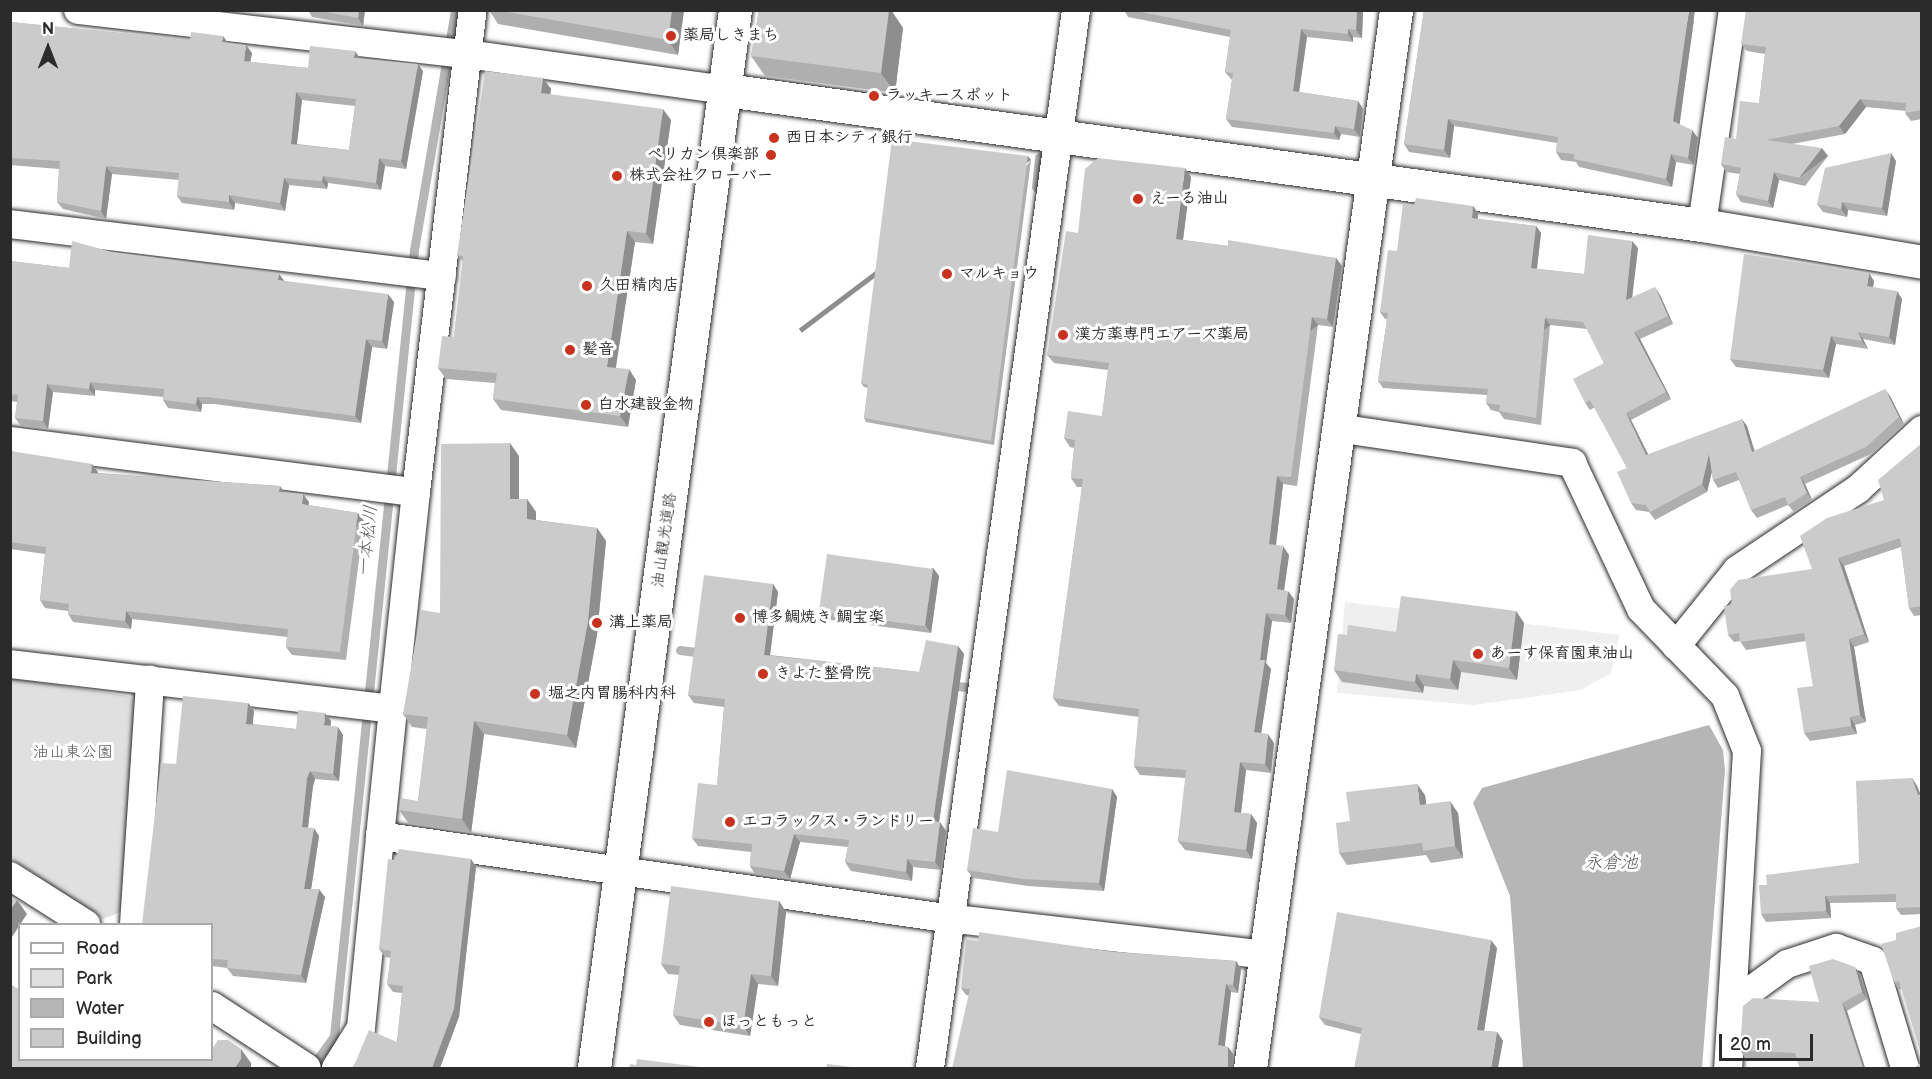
<!DOCTYPE html>
<html>
<head>
<meta charset="utf-8">
<style>
  body { margin:0 }
  #map { position:relative; width:1932px; height:1079px; overflow:hidden; background:#fff; font-family:"Balsamiq Sans","Klee One",sans-serif }
  div>[style] { position:absolute }
  [style*='--x'] { left:calc(var(--x)*1px); top:calc(var(--y)*1px); width:calc(var(--w)*1px); rotate:calc(var(--a)*1deg) }
  .built>* { inset:0; background:#efefef }
  .green>* { inset:0; background:#e0e0e0 }
  .water>* { inset:0; background:#b6b6b6 }
  .stream>* { height:9px; margin:-4.5px; padding:0 4.5px; transform-origin:4.5px; border-radius:4.5px; background:#b6b6b6 }
  .roads { filter:drop-shadow(0 0 2px #2b2b2b) drop-shadow(0 0 2px #2b2b2b) }
  .minor>* { height:28px; margin:-14px; padding:0 14px; transform-origin:14px; border-radius:14px; background:#fff }
  .tertiary>* { height:33px; margin:-16.5px; padding:0 16.5px; transform-origin:16.5px; border-radius:16.5px; background:#fff }
  .secondary>* { height:33px; margin:-16.5px; padding:0 16.5px; transform-origin:16.5px; border-radius:16.5px; background:#fff }
  .wall>* { inset:0; background:#afafaf }
  .shaded-wall>* { inset:0; background:#8e8e8e; transform-origin:0 0 }
  .building>* { inset:0; background:#cbcbcb; transform-origin:0 0 }
  .dots>* { width:16px; height:16px; translate:-50% -50%; box-sizing:border-box; border:3px solid #fff; border-radius:50% }
  span { translate:-50% -50%; white-space:nowrap; text-align:center; line-height:1.15; -webkit-text-stroke:6px #fff; paint-order:stroke }
  .poi-label { font-size:16px; color:#2b2b2b; font-weight:700 }
  .left { translate:0 -50%; text-align:left }
  .right { translate:-100% -50%; text-align:right }
  .street-label { font-size:16px; color:#2b2b2b }
  .park-label { font-size:16px; color:#585858 }
  .water-label { font-size:18px; color:#5c5c5c; font-style:italic }
  .frame { position:absolute; inset:0; border:12px solid #2b2b2b; pointer-events:none }
  .legend { position:absolute; left:18px; top:923px; width:195px; height:138px; box-sizing:border-box; background:#fff; border:2px solid #aaa; margin:0; padding:8px 10px; list-style:none; font-size:18px; color:#2b2b2b }
  .legend li { display:flex; align-items:center; gap:12px; height:30px }
  .legend b { width:30px; border:2px solid #aaa }
  .north { position:absolute; left:18px; top:18px; width:60px; height:60px; -webkit-text-stroke:4px #fff; paint-order:stroke; rotate:0deg; font-size:16px; font-weight:700; line-height:24px; text-align:center; color:#2b2b2b }
  .north::after { content:''; display:block; margin:auto; width:21px; height:27px; background:#2b2b2b; clip-path:polygon(50% 0,100% 100%,50% 72%,0 100%) }
  .scale { position:absolute; left:1719px; top:1034px; width:94px; height:27px; box-sizing:border-box; border:3px solid #2b2b2b; border-top:0; padding-left:8px; font-size:18px; line-height:21px; white-space:nowrap; color:#2b2b2b; -webkit-text-stroke:4px #fff; paint-order:stroke }
</style>
</head>
<body>
<div id="map">
  <div class="built">
    <i style="clip-path:polygon(1345px 602px,1619px 635px,1611px 673px,1581px 690px,1474px 705px,1337px 693px)"></i>
  </div>
  <div class="green">
    <i style="clip-path:polygon(11px 678px,129px 696px,142px 706px,121px 912px,103px 919px,11px 858px)"></i>
  </div>
  <div class="water">
    <i style="clip-path:polygon(1709px 725px,1723px 750px,1725px 770px,1702px 1068px,1523px 1068px,1510px 896px,1473px 803px,1482px 788px)"></i>
  </div>
  <div class="stream">
    <i style="--x:1036;--y:187;--w:30;--a:-84"></i>
    <i style="--x:680;--y:650;--w:24;--a:7"></i>
    <i style="--x:947;--y:685;--w:20;--a:6"></i>
    <i style="--x:311;--y:1068;--w:39;--a:-54"></i>
    <i style="--x:334;--y:1036;--w:790;--a:-84.19"></i>
    <i style="--x:414;--y:250;--w:243;--a:-80.3"></i>
  </div>
  <div class="roads">
    <div class="minor">
      <i style="--x:78;--y:10;--w:391;--a:6.5"></i>
      <i style="--x:467;--y:54;--w:261;--a:7.9"></i>
      <i style="--x:10;--y:224;--w:435;--a:6.9"></i>
      <i style="--x:1702;--y:225;--w:217;--a:-81.8"></i>
      <i style="--x:1343;--y:429;--w:232;--a:8.4"></i>
      <i style="--x:1572;--y:463;--w:161;--a:64.7"></i>
      <i style="--x:1641;--y:609;--w:121;--a:46"></i>
      <i style="--x:1725;--y:696;--w:59;--a:68.2"></i>
      <i style="--x:1747;--y:751;--w:318;--a:93.4"></i>
      <i style="--x:10;--y:441;--w:409;--a:7.2"></i>
      <i style="--x:416;--y:492;--w:218;--a:96.1"></i>
      <i style="--x:416;--y:492;--w:485;--a:-83.3"></i>
      <i style="--x:1676;--y:646;--w:97;--a:-51.2"></i>
      <i style="--x:1737;--y:570;--w:146;--a:-33.8"></i>
      <i style="--x:1858;--y:489;--w:87;--a:-42.7"></i>
      <i style="--x:10;--y:664;--w:386;--a:6.7"></i>
      <i style="--x:393;--y:709;--w:128;--a:95.8"></i>
      <i style="--x:380;--y:836;--w:564;--a:8.26"></i>
      <i style="--x:938;--y:917;--w:329;--a:6.6"></i>
      <i style="--x:10;--y:876;--w:90;--a:32.3"></i>
      <i style="--x:134;--y:924;--w:245;--a:-86.2"></i>
      <i style="--x:1732;--y:1004;--w:68;--a:-36"></i>
      <i style="--x:1787;--y:964;--w:52;--a:-18.1"></i>
      <i style="--x:1836;--y:948;--w:39;--a:19"></i>
      <i style="--x:1873;--y:961;--w:112;--a:73.3"></i>
      <i style="--x:212;--y:1006;--w:113;--a:33.1"></i>
      <i style="--x:336;--y:1068;--w:47;--a:-58"></i>
      <i style="--x:361;--y:1028;--w:193;--a:-84.3"></i>
      <i style="--x:930;--y:1068;--w:1068;--a:-82.14"></i>
    </div>
    <div class="tertiary">
      <i style="--x:726;--y:90;--w:985;--a:7.88"></i>
      <i style="--x:1702;--y:225;--w:223;--a:9.5"></i>
      <i style="--x:1250;--y:1068;--w:1068;--a:-82.14"></i>
    </div>
    <div class="secondary">
      <i style="--x:594;--y:1068;--w:1067;--a:-82.41"></i>
    </div>
  </div>
  <div class="wall">
    <i style="clip-path:polygon(308px 10px,365px 10px,363px 26px,312px 17px)"></i>
    <i style="clip-path:polygon(489px 10px,684px 10px,678px 55px,498px 24px)"></i>
    <i style="clip-path:polygon(759px 10px,891px 10px,903px 28px,895px 93px,765px 76px,751px 56px)"></i>
    <i style="clip-path:polygon(1124px 10px,1363px 10px,1362px 38px,1353px 37px,1353px 42px,1307px 37px,1299px 92px,1358px 101px,1363px 109px,1360px 137px,1341px 134px,1339px 140px,1232px 127px,1226px 119px,1232px 80px,1231px 79px,1225px 72px,1230px 37px,1128px 17px)"></i>
    <i style="clip-path:polygon(1424px 10px,1694px 21px,1679px 124px,1698px 138px,1694px 165px,1676px 162px,1672px 187px,1579px 167px,1576px 162px,1561px 160px,1556px 152px,1557px 143px,1454px 126px,1450px 158px,1409px 152px,1404px 144px)"></i>
    <i style="clip-path:polygon(1922px 10px,1922px 119px,1911px 121px,1905px 113px,1906px 111px,1866px 107px,1845px 134px,1792px 144px,1828px 156px,1805px 186px,1779px 180px,1773px 208px,1741px 202px,1736px 194px,1740px 174px,1726px 172px,1721px 164px,1759px 103px,1765px 54px,1747px 51px,1741px 44px)"></i>
    <i style="clip-path:polygon(evenodd,10px 22px,190px 40px,228px 43px,252px 53px,250px 62px,308px 68px,360px 59px,423px 71px,406px 169px,385px 166px,381px 190px,328px 183px,327px 189px,289px 185px,285px 211px,235px 203px,234px 210px,182px 203px,177px 196px,179px 180px,112px 174px,106px 219px,63px 209px,57px 202px,59px 169px,10px 165px,10px 22px,302px 100px,355px 106px,349px 150px,297px 144px,302px 100px)"></i>
    <i style="clip-path:polygon(543px 78px,551px 89px,550px 95px,671px 120px,653px 244px,635px 242px,616px 368px,636px 380px,628px 427px,501px 410px,493px 399px,495px 383px,446px 379px,438px 368px,454px 337px,463px 262px,457px 255px)"></i>
    <i style="clip-path:polygon(1031px 160px,994px 445px,866px 422px,864px 418px,868px 388px,864px 387px,861px 383px)"></i>
    <i style="clip-path:polygon(1896px 161px,1887px 216px,1848px 210px,1847px 217px,1823px 212px,1817px 204px)"></i>
    <i style="clip-path:polygon(1191px 177px,1183px 240px,1228px 246px,1336px 258px,1342px 266px,1333px 327px,1318px 325px,1297px 486px,1283px 484px,1276px 545px,1289px 555px,1284px 590px,1294px 599px,1291px 623px,1272px 621px,1266px 663px,1271px 669px,1261px 733px,1274px 743px,1271px 773px,1246px 770px,1241px 813px,1251px 814px,1257px 823px,1252px 859px,1185px 850px,1178px 841px,1186px 778px,1140px 775px,1134px 766px,1139px 717px,1059px 706px,1053px 698px,1082px 487px,1077px 487px,1071px 478px,1074px 448px,1070px 447px,1064px 438px,1102px 416px,1108px 370px,1054px 363px,1047px 355px,1078px 233px)"></i>
    <i style="clip-path:polygon(1414px 205px,1473px 206px,1478px 213px,1478px 219px,1536px 226px,1541px 233px,1537px 269px,1584px 274px,1638px 248px,1632px 297px,1660px 295px,1673px 324px,1640px 339px,1671px 399px,1631px 420px,1648px 455px,1747px 426px,1754px 451px,1890px 396px,1904px 424px,1871px 454px,1805px 484px,1812px 500px,1794px 512px,1788px 505px,1757px 518px,1751px 510px,1739px 480px,1718px 488px,1713px 480px,1712px 472px,1707px 492px,1655px 520px,1649px 512px,1636px 510px,1631px 503px,1627px 468px,1595px 407px,1590px 410px,1585px 403px,1604px 363px,1587px 329px,1550px 325px,1541px 425px,1504px 419px,1499px 412px,1491px 410px,1486px 403px,1487px 395px,1383px 388px,1378px 381px,1387px 319px,1385px 319px,1380px 312px,1397px 251px)"></i>
    <i style="clip-path:polygon(112px 252px,279px 274px,284px 281px,394px 302px,387px 349px,372px 347px,361px 423px,214px 404px,202px 404px,201px 412px,168px 408px,163px 400px,163px 397px,95px 390px,95px 396px,53px 392px,48px 429px,21px 426px,15px 418px,17px 402px,10px 401px,10px 261px,69px 268px)"></i>
    <i style="clip-path:polygon(1874px 281px,1873px 287px,1902px 299px,1895px 345px,1863px 339px,1868px 349px,1836px 344px,1829px 378px,1736px 367px,1730px 359px)"></i>
    <i style="clip-path:polygon(1922px 443px,1922px 615px,1914px 616px,1909px 608px,1901px 547px,1844px 566px,1869px 642px,1854px 647px,1866px 722px,1855px 725px,1857px 734px,1810px 741px,1804px 733px,1813px 686px,1806px 641px,1746px 650px,1740px 641px,1734px 642px,1728px 635px,1732px 605px,1812px 569px,1884px 500px)"></i>
    <i style="clip-path:polygon(519px 456px,519px 499px,527px 499px,536px 512px,536px 520px,597px 528px,606px 541px,597px 635px,576px 748px,484px 734px,471px 833px,409px 824px,399px 810px,418px 801px,427px 729px,412px 727px,403px 714px,440px 613px)"></i>
    <i style="clip-path:polygon(10px 457px,98px 472px,98px 473px,280px 486px,284px 493px,309px 502px,308px 505px,358px 513px,364px 521px,346px 660px,292px 655px,286px 647px,287px 637px,132px 619px,131px 629px,73px 622px,68px 614px,68px 611px,45px 608px,40px 600px,45px 554px,10px 549px)"></i>
    <i style="clip-path:polygon(933px 568px,939px 576px,931px 633px,824px 619px,819px 611px)"></i>
    <i style="clip-path:polygon(773px 584px,778px 592px,770px 655px,919px 672px,958px 646px,964px 654px,939px 822px,946px 831px,941px 870px,913px 867px,912px 881px,851px 871px,845px 862px,848px 847px,800px 842px,790px 879px,755px 874px,750px 866px,751px 852px,698px 846px,692px 838px,717px 785px,724px 707px,694px 703px,688px 695px)"></i>
    <i style="clip-path:polygon(1516px 611px,1524px 623px,1517px 680px,1461px 672px,1458px 690px,1424px 686px,1423px 693px,1342px 682px,1334px 670px,1347px 635px,1396px 632px)"></i>
    <i style="clip-path:polygon(248px 703px,254px 711px,252px 724px,296px 729px,331px 721px,330px 726px,338px 727px,343px 735px,339px 781px,315px 779px,313px 786px,308px 828px,319px 836px,311px 889px,325px 897px,306px 983px,233px 976px,227px 968px,212px 966px,212px 924px,176px 764px)"></i>
    <i style="clip-path:polygon(1912px 778px,1917px 786px,1920px 794px,1922px 794px,1922px 914px,1901px 915px,1896px 908px,1896px 902px,1830px 903px,1831px 918px,1766px 922px,1761px 914px,1767px 885px,1859px 863px)"></i>
    <i style="clip-path:polygon(1112px 789px,1117px 797px,1104px 891px,1028px 886px,973px 878px,967px 870px,998px 832px)"></i>
    <i style="clip-path:polygon(1425px 795px,1426px 804px,1458px 813px,1463px 858px,1431px 863px,1426px 855px,1347px 865px,1339px 853px,1350px 821px)"></i>
    <i style="clip-path:polygon(471px 859px,476px 867px,459px 1017px,397px 1042px,402px 993px,393px 992px,387px 984px,391px 958px,385px 957px,379px 949px,395px 860px)"></i>
    <i style="clip-path:polygon(779px 901px,786px 912px,778px 986px,758px 984px,750px 1036px,680px 1025px,673px 1015px,679px 975px,668px 974px,661px 964px)"></i>
    <i style="clip-path:polygon(1896px 940px,1901px 989px,1899px 990px,1894px 982px)"></i>
    <i style="clip-path:polygon(978px 941px,1236px 961px,1241px 969px,1238px 993px,1231px 992px,1224px 1046px,1228px 1047px,1233px 1054px,966px 995px,961px 988px)"></i>
    <i style="clip-path:polygon(1497px 948px,1484px 1031px,1497px 1032px,1503px 1041px,1361px 1034px,1325px 1025px,1319px 1017px)"></i>
    <i style="clip-path:polygon(1860px 974px,1867px 999px,1847px 1011px,1865px 1068px,1800px 1068px,1797px 1060px,1745px 1058px,1740px 1050px,1819px 1002px)"></i>
  </div>
  <div class="shaded-wall">
    <i style="clip-path:polygon(359px 10px,365px 10px,363px 26px,358px 18px)"></i>
    <i style="clip-path:polygon(672px 10px,684px 10px,678px 55px,668px 40px)"></i>
    <i style="clip-path:polygon(889px 10px,891px 10px,903px 28px,895px 93px,881px 73px)"></i>
    <i style="clip-path:polygon(1357px 10px,1363px 10px,1362px 38px,1356px 30px)"></i>
    <i style="clip-path:polygon(1689px 10px,1695px 10px,1679px 129px,1673px 121px)"></i>
    <i style="clip-path:polygon(1301px 29px,1307px 37px,1298px 99px,1293px 91px)"></i>
    <i style="clip-path:polygon(1348px 29px,1353px 37px,1353px 42px,1348px 34px)"></i>
    <i style="clip-path:polygon(223px 36px,229px 44px,222px 42px)"></i>
    <i style="clip-path:polygon(246px 45px,252px 53px,249px 69px,244px 61px)"></i>
    <i style="clip-path:polygon(355px 51px,360px 58px,354px 58px)"></i>
    <i style="clip-path:polygon(418px 64px,423px 71px,406px 169px,401px 161px)"></i>
    <i style="clip-path:polygon(543px 78px,551px 89px,549px 104px,541px 93px)"></i>
    <i style="clip-path:polygon(296px 92px,302px 100px,296px 151px,291px 144px)"></i>
    <i style="clip-path:polygon(1860px 99px,1866px 107px,1845px 134px,1839px 126px)"></i>
    <i style="clip-path:polygon(1358px 101px,1363px 109px,1360px 137px,1354px 129px)"></i>
    <i style="clip-path:polygon(663px 109px,671px 120px,653px 244px,646px 233px)"></i>
    <i style="clip-path:polygon(1448px 119px,1454px 126px,1450px 158px,1444px 150px)"></i>
    <i style="clip-path:polygon(1335px 126px,1341px 134px,1339px 140px,1334px 133px)"></i>
    <i style="clip-path:polygon(1692px 130px,1698px 138px,1694px 165px,1688px 158px)"></i>
    <i style="left:1822px;top:148px;width:10px;height:38px;rotate:53deg"></i>
    <i style="clip-path:polygon(1891px 153px,1896px 161px,1887px 216px,1882px 208px)"></i>
    <i style="clip-path:polygon(1671px 154px,1676px 162px,1672px 187px,1666px 179px)"></i>
    <i style="left:1028px;top:156px;width:5px;height:287px;rotate:53deg"></i>
    <i style="clip-path:polygon(379px 158px,385px 166px,381px 190px,376px 183px)"></i>
    <i style="clip-path:polygon(106px 166px,112px 174px,106px 219px,101px 211px)"></i>
    <i style="clip-path:polygon(1185px 168px,1191px 177px,1182px 247px,1176px 239px)"></i>
    <i style="clip-path:polygon(1774px 172px,1779px 180px,1773px 208px,1768px 201px)"></i>
    <i style="clip-path:polygon(323px 176px,328px 183px,327px 189px,322px 181px)"></i>
    <i style="clip-path:polygon(284px 178px,289px 185px,285px 211px,280px 203px)"></i>
    <i style="clip-path:polygon(229px 195px,235px 203px,234px 210px,229px 202px)"></i>
    <i style="clip-path:polygon(1842px 202px,1848px 210px,1847px 217px,1841px 209px)"></i>
    <i style="clip-path:polygon(1473px 206px,1478px 213px,1477px 225px,1472px 218px)"></i>
    <i style="clip-path:polygon(1536px 226px,1541px 233px,1536px 275px,1531px 268px)"></i>
    <i style="clip-path:polygon(627px 231px,635px 242px,614px 378px,607px 367px)"></i>
    <i style="clip-path:polygon(1632px 241px,1638px 248px,1631px 307px,1626px 300px)"></i>
    <i style="clip-path:polygon(1336px 258px,1342px 266px,1333px 327px,1327px 319px)"></i>
    <i style="clip-path:polygon(1869px 273px,1874px 281px,1872px 294px,1867px 286px)"></i>
    <i style="clip-path:polygon(279px 274px,285px 282px,278px 280px)"></i>
    <i style="clip-path:polygon(1655px 287px,1660px 295px,1673px 324px,1668px 316px)"></i>
    <i style="clip-path:polygon(1897px 291px,1902px 299px,1895px 345px,1889px 337px)"></i>
    <i style="clip-path:polygon(388px 294px,394px 302px,387px 349px,382px 341px)"></i>
    <i style="left:1312px;top:317px;width:10px;height:161px;rotate:53deg"></i>
    <i style="left:1545px;top:318px;width:9px;height:100px;rotate:54deg"></i>
    <i style="clip-path:polygon(1634px 332px,1640px 339px,1671px 399px,1666px 392px)"></i>
    <i style="clip-path:polygon(1858px 332px,1863px 339px,1868px 349px,1862px 341px)"></i>
    <i style="clip-path:polygon(1831px 336px,1836px 344px,1829px 378px,1823px 370px)"></i>
    <i style="clip-path:polygon(366px 339px,372px 347px,361px 423px,355px 416px)"></i>
    <i style="clip-path:polygon(629px 369px,636px 380px,628px 427px,620px 416px)"></i>
    <i style="clip-path:polygon(90px 382px,95px 390px,95px 396px,89px 389px)"></i>
    <i style="clip-path:polygon(47px 384px,53px 392px,48px 429px,43px 421px)"></i>
    <i style="clip-path:polygon(1885px 389px,1890px 396px,1904px 424px,1899px 417px)"></i>
    <i style="clip-path:polygon(197px 397px,202px 404px,201px 412px,196px 404px)"></i>
    <i style="clip-path:polygon(1626px 413px,1631px 420px,1652px 462px,1646px 455px)"></i>
    <i style="clip-path:polygon(1742px 419px,1747px 426px,1757px 459px,1752px 452px)"></i>
    <i style="clip-path:polygon(510px 443px,519px 456px,519px 512px,510px 499px)"></i>
    <i style="clip-path:polygon(1709px 454px,1714px 462px,1707px 492px,1702px 484px)"></i>
    <i style="clip-path:polygon(92px 464px,98px 472px,97px 481px,91px 473px)"></i>
    <i style="clip-path:polygon(1277px 476px,1283px 484px,1275px 553px,1269px 544px)"></i>
    <i style="clip-path:polygon(1800px 477px,1805px 484px,1812px 500px,1807px 493px)"></i>
    <i style="clip-path:polygon(280px 486px,285px 494px,279px 492px)"></i>
    <i style="clip-path:polygon(303px 494px,309px 502px,308px 512px,302px 504px)"></i>
    <i style="clip-path:polygon(527px 499px,536px 512px,536px 532px,527px 519px)"></i>
    <i style="left:358px;top:513px;width:10px;height:140px;rotate:53deg"></i>
    <i style="clip-path:polygon(597px 528px,606px 541px,597px 635px,576px 748px,567px 735px)"></i>
    <i style="clip-path:polygon(1283px 546px,1289px 555px,1283px 598px,1277px 589px)"></i>
    <i style="clip-path:polygon(1838px 558px,1844px 566px,1869px 642px,1864px 634px)"></i>
    <i style="clip-path:polygon(933px 568px,939px 576px,931px 633px,925px 625px)"></i>
    <i style="clip-path:polygon(773px 584px,778px 592px,769px 663px,764px 655px)"></i>
    <i style="clip-path:polygon(1288px 591px,1294px 599px,1291px 623px,1285px 615px)"></i>
    <i style="clip-path:polygon(126px 611px,132px 619px,131px 629px,125px 621px)"></i>
    <i style="clip-path:polygon(1516px 611px,1524px 623px,1517px 680px,1509px 668px)"></i>
    <i style="clip-path:polygon(1266px 613px,1272px 621px,1266px 663px,1271px 669px,1260px 741px,1254px 732px,1260px 660px)"></i>
    <i style="clip-path:polygon(1849px 639px,1854px 647px,1866px 722px,1860px 715px)"></i>
    <i style="clip-path:polygon(958px 646px,964px 654px,938px 829px,933px 821px)"></i>
    <i style="clip-path:polygon(1453px 660px,1461px 672px,1458px 690px,1450px 679px)"></i>
    <i style="clip-path:polygon(1416px 674px,1424px 686px,1423px 693px,1415px 682px)"></i>
    <i style="clip-path:polygon(248px 703px,254px 711px,252px 732px,246px 724px)"></i>
    <i style="clip-path:polygon(325px 713px,331px 721px,330px 733px,324px 725px)"></i>
    <i style="clip-path:polygon(1850px 717px,1855px 725px,1857px 734px,1851px 726px)"></i>
    <i style="clip-path:polygon(474px 721px,484px 734px,471px 833px,462px 819px)"></i>
    <i style="clip-path:polygon(338px 727px,343px 735px,339px 781px,333px 774px)"></i>
    <i style="clip-path:polygon(1268px 734px,1274px 743px,1271px 773px,1265px 764px)"></i>
    <i style="clip-path:polygon(1240px 762px,1246px 770px,1240px 821px,1234px 812px)"></i>
    <i style="clip-path:polygon(310px 771px,315px 779px,313px 786px,307px 835px,302px 827px,307px 778px)"></i>
    <i style="clip-path:polygon(1912px 778px,1917px 786px,1922px 798px,1918px 795px)"></i>
    <i style="clip-path:polygon(1417px 784px,1425px 795px,1428px 816px,1420px 805px)"></i>
    <i style="clip-path:polygon(1112px 789px,1117px 797px,1104px 891px,1099px 883px)"></i>
    <i style="clip-path:polygon(1450px 801px,1458px 813px,1463px 858px,1455px 846px)"></i>
    <i style="clip-path:polygon(1251px 814px,1257px 823px,1252px 859px,1246px 850px)"></i>
    <i style="clip-path:polygon(940px 822px,946px 831px,941px 870px,935px 862px)"></i>
    <i style="clip-path:polygon(314px 828px,319px 836px,310px 897px,304px 889px)"></i>
    <i style="clip-path:polygon(794px 834px,800px 842px,790px 879px,784px 871px)"></i>
    <i style="clip-path:polygon(471px 859px,476px 867px,459px 1017px,440px 1068px,432px 1068px)"></i>
    <i style="clip-path:polygon(907px 859px,913px 867px,912px 881px,906px 872px)"></i>
    <i style="clip-path:polygon(319px 889px,325px 897px,306px 983px,301px 975px)"></i>
    <i style="clip-path:polygon(1825px 896px,1830px 903px,1831px 918px,1826px 911px)"></i>
    <i style="clip-path:polygon(17px 900px,27px 914px,10px 940px,10px 910px)"></i>
    <i style="clip-path:polygon(779px 901px,786px 912px,778px 986px,771px 976px)"></i>
    <i style="clip-path:polygon(1491px 940px,1497px 948px,1483px 1038px,1477px 1030px)"></i>
    <i style="clip-path:polygon(1236px 961px,1241px 969px,1238px 993px,1233px 985px)"></i>
    <i style="clip-path:polygon(1855px 967px,1860px 974px,1867px 999px,1862px 992px)"></i>
    <i style="clip-path:polygon(751px 974px,758px 984px,750px 1036px,743px 1026px)"></i>
    <i style="clip-path:polygon(1226px 984px,1231px 992px,1224px 1053px,1218px 1045px)"></i>
    <i style="clip-path:polygon(1842px 1003px,1847px 1011px,1865px 1068px,1863px 1068px)"></i>
    <i style="clip-path:polygon(1497px 1032px,1503px 1041px,1498px 1068px,1491px 1068px)"></i>
    <i style="clip-path:polygon(1228px 1047px,1233px 1054px,1233px 1068px,1228px 1068px)"></i>
    <i style="clip-path:polygon(241px 1049px,251px 1063px,251px 1068px,235px 1068px)"></i>
  </div>
  <div class="building">
    <i style="clip-path:polygon(315px 10px,359px 10px,358px 18px)"></i>
    <i style="clip-path:polygon(496px 10px,672px 10px,668px 40px)"></i>
    <i style="clip-path:polygon(759px 10px,889px 10px,881px 73px,751px 56px)"></i>
    <i style="clip-path:polygon(1131px 10px,1357px 10px,1356px 30px,1348px 29px,1348px 34px,1301px 29px,1293px 91px,1358px 101px,1354px 129px,1335px 126px,1334px 133px,1226px 119px,1233px 73px,1225px 72px,1231px 30px)"></i>
    <i style="clip-path:polygon(1424px 10px,1689px 10px,1673px 121px,1692px 130px,1688px 158px,1671px 154px,1666px 179px,1574px 159px,1574px 154px,1556px 152px,1558px 137px,1448px 119px,1444px 150px,1404px 144px)"></i>
    <i style="clip-path:polygon(1746px 10px,1922px 10px,1922px 110px,1905px 113px,1906px 103px,1860px 99px,1839px 126px,1766px 140px,1822px 148px,1799px 178px,1774px 172px,1768px 201px,1736px 194px,1741px 168px,1721px 164px,1725px 137px,1736px 139px,1740px 101px,1759px 103px,1766px 47px,1741px 44px)"></i>
    <i style="clip-path:polygon(evenodd,10px 22px,190px 40px,191px 32px,223px 36px,222px 42px,246px 45px,244px 61px,308px 68px,310px 46px,355px 51px,354px 58px,418px 64px,401px 161px,379px 158px,376px 183px,323px 176px,322px 181px,284px 178px,280px 203px,229px 195px,229px 202px,177px 196px,179px 173px,106px 166px,101px 211px,57px 202px,60px 161px,10px 158px,10px 22px,296px 92px,356px 99px,349px 150px,291px 144px,296px 92px)"></i>
    <i style="clip-path:polygon(485px 71px,543px 78px,541px 93px,663px 109px,646px 233px,627px 231px,607px 367px,629px 369px,620px 416px,493px 399px,497px 373px,438px 368px,442px 336px,454px 337px,463px 256px,457px 255px)"></i>
    <i style="clip-path:polygon(892px 139px,1028px 156px,991px 441px,864px 418px,868px 385px,861px 383px)"></i>
    <i style="clip-path:polygon(1891px 153px,1882px 208px,1842px 202px,1841px 209px,1817px 204px,1825px 168px)"></i>
    <i style="clip-path:polygon(1098px 158px,1185px 168px,1176px 239px,1228px 246px,1228px 240px,1336px 258px,1327px 319px,1312px 317px,1291px 477px,1277px 476px,1269px 544px,1283px 546px,1277px 589px,1288px 591px,1285px 615px,1266px 613px,1260px 660px,1265px 660px,1254px 732px,1268px 734px,1265px 764px,1240px 762px,1234px 812px,1251px 814px,1246px 850px,1178px 841px,1186px 770px,1134px 766px,1139px 709px,1053px 698px,1083px 479px,1071px 478px,1075px 440px,1064px 438px,1068px 411px,1102px 416px,1109px 363px,1047px 355px,1066px 231px,1078px 233px,1085px 169px)"></i>
    <i style="clip-path:polygon(1416px 198px,1473px 206px,1472px 218px,1536px 226px,1531px 268px,1584px 274px,1588px 235px,1632px 241px,1626px 300px,1655px 287px,1668px 316px,1634px 332px,1666px 392px,1626px 413px,1646px 455px,1742px 419px,1752px 452px,1885px 389px,1899px 417px,1866px 447px,1800px 477px,1807px 493px,1788px 505px,1785px 497px,1751px 510px,1736px 472px,1713px 480px,1709px 454px,1702px 484px,1650px 512px,1646px 505px,1631px 503px,1617px 472px,1627px 468px,1590px 400px,1585px 403px,1573px 379px,1604px 363px,1583px 322px,1545px 318px,1536px 418px,1499px 411px,1500px 405px,1486px 403px,1488px 389px,1378px 381px,1388px 313px,1380px 312px,1388px 250px,1397px 251px,1403px 203px,1414px 205px)"></i>
    <i style="clip-path:polygon(72px 241px,112px 252px,279px 274px,278px 280px,388px 294px,382px 341px,366px 339px,355px 416px,208px 397px,197px 397px,196px 404px,163px 400px,164px 389px,90px 382px,89px 389px,47px 384px,43px 421px,15px 418px,18px 395px,10px 394px,10px 261px,69px 268px)"></i>
    <i style="clip-path:polygon(1744px 254px,1869px 273px,1867px 286px,1897px 291px,1889px 337px,1858px 332px,1862px 341px,1831px 336px,1823px 370px,1730px 359px)"></i>
    <i style="clip-path:polygon(510px 443px,510px 499px,527px 499px,527px 519px,597px 528px,588px 622px,567px 735px,474px 721px,462px 819px,399px 810px,401px 798px,418px 801px,428px 717px,403px 714px,421px 610px,440px 613px,441px 444px)"></i>
    <i style="clip-path:polygon(1922px 443px,1922px 606px,1909px 608px,1900px 538px,1838px 558px,1864px 634px,1849px 639px,1860px 715px,1850px 717px,1851px 726px,1804px 733px,1797px 688px,1813px 686px,1804px 633px,1740px 642px,1739px 633px,1728px 635px,1724px 606px,1732px 605px,1730px 590px,1738px 580px,1812px 569px,1800px 536px,1827px 518px,1884px 500px,1878px 480px)"></i>
    <i style="clip-path:polygon(11px 451px,92px 464px,91px 473px,280px 486px,279px 492px,303px 494px,302px 504px,358px 513px,340px 652px,286px 647px,288px 629px,126px 611px,125px 621px,68px 614px,69px 604px,40px 600px,46px 547px,10px 542px,10px 457px)"></i>
    <i style="left:827px;top:554px;width:107px;height:58px;rotate:8deg"></i>
    <i style="clip-path:polygon(704px 575px,773px 584px,764px 655px,919px 672px,926px 640px,958px 646px,933px 821px,940px 822px,935px 862px,907px 859px,906px 872px,845px 862px,849px 840px,794px 834px,784px 871px,750px 866px,752px 844px,692px 838px,698px 783px,717px 785px,725px 699px,688px 695px)"></i>
    <i style="clip-path:polygon(1401px 596px,1516px 611px,1509px 668px,1453px 660px,1450px 679px,1416px 674px,1415px 682px,1334px 670px,1338px 634px,1347px 635px,1348px 625px,1396px 632px)"></i>
    <i style="clip-path:polygon(183px 696px,248px 703px,246px 724px,296px 729px,298px 710px,325px 713px,324px 725px,338px 727px,333px 774px,310px 771px,307px 778px,302px 827px,314px 828px,304px 889px,319px 889px,301px 975px,227px 968px,228px 960px,212px 959px,212px 924px,142px 924px,161px 763px,176px 764px)"></i>
    <i style="clip-path:polygon(1007px 770px,1112px 789px,1099px 883px,1023px 879px,967px 870px,973px 828px,998px 832px)"></i>
    <i style="clip-path:polygon(1912px 778px,1918px 795px,1922px 794px,1922px 907px,1896px 908px,1896px 894px,1825px 896px,1826px 911px,1761px 914px,1759px 885px,1767px 885px,1766px 875px,1859px 863px,1856px 781px)"></i>
    <i style="clip-path:polygon(1417px 784px,1420px 805px,1450px 801px,1455px 846px,1423px 851px,1422px 843px,1339px 853px,1336px 823px,1350px 821px,1346px 792px)"></i>
    <i style="clip-path:polygon(399px 849px,471px 859px,454px 1009px,432px 1068px,353px 1068px,369px 1030px,397px 1042px,403px 986px,387px 984px,391px 951px,379px 949px,388px 859px,395px 860px)"></i>
    <i style="clip-path:polygon(671px 886px,779px 901px,771px 976px,751px 974px,743px 1026px,673px 1015px,680px 966px,661px 964px)"></i>
    <i style="clip-path:polygon(10px 896px,17px 900px,10px 910px)"></i>
    <i style="clip-path:polygon(1337px 912px,1491px 940px,1477px 1030px,1497px 1032px,1491px 1068px,1493px 1068px,1354px 1068px,1362px 1028px,1319px 1017px)"></i>
    <i style="clip-path:polygon(1922px 926px,1922px 1058px,1899px 981px,1894px 982px,1881px 944px,1896px 940px,1896px 933px)"></i>
    <i style="clip-path:polygon(979px 932px,1114px 952px,1236px 961px,1233px 985px,1226px 984px,1218px 1045px,1228px 1047px,1228px 1068px,952px 1068px,970px 989px,961px 988px,966px 939px,978px 941px)"></i>
    <i style="clip-path:polygon(1833px 959px,1855px 967px,1862px 992px,1842px 1003px,1863px 1068px,1800px 1068px,1795px 1053px,1740px 1050px,1743px 1006px,1753px 998px,1819px 1002px,1809px 966px)"></i>
    <i style="clip-path:polygon(10px 984px,20px 990px,20px 1059px,212px 1059px,212px 1049px,218px 1040px,228px 1040px,241px 1049px,241px 1059px,235px 1068px,10px 1068px)"></i>
    <i style="clip-path:polygon(637px 1059px,708px 1068px,629px 1068px,630px 1064px,636px 1065px)"></i>
    <i style="clip-path:polygon(1922px 1062px,1922px 1068px,1914px 1068px)"></i>
    <i style="clip-path:polygon(827px 1064px,860px 1068px,826px 1068px)"></i>
  </div>
  <div class="dots">
    <i style="left:671px;top:36px;background:#c8321e"></i>
    <i style="left:874px;top:96px;background:#c8321e"></i>
    <i style="left:774px;top:138px;background:#c8321e"></i>
    <i style="left:771px;top:155px;background:#c8321e"></i>
    <i style="left:617px;top:176px;background:#c8321e"></i>
    <i style="left:1138px;top:199px;background:#c8321e"></i>
    <i style="left:947px;top:274px;background:#c8321e"></i>
    <i style="left:587px;top:286px;background:#c8321e"></i>
    <i style="left:1063px;top:335px;background:#c8321e"></i>
    <i style="left:570px;top:350px;background:#c8321e"></i>
    <i style="left:586px;top:405px;background:#c8321e"></i>
    <i style="left:740px;top:618px;background:#c8321e"></i>
    <i style="left:597px;top:623px;background:#c8321e"></i>
    <i style="left:1478px;top:654px;background:#c8321e"></i>
    <i style="left:763px;top:674px;background:#c8321e"></i>
    <i style="left:535px;top:694px;background:#c8321e"></i>
    <i style="left:730px;top:822px;background:#c8321e"></i>
    <i style="left:709px;top:1022px;background:#c8321e"></i>
  </div>
  <div class="poi-label">
    <span class="left" style="left:683px;top:36px">薬局しきまち</span>
    <span class="left" style="left:886px;top:96px">ラッキースポット</span>
    <span class="left" style="left:786px;top:138px">西日本シティ銀行</span>
    <span class="right" style="left:759px;top:155px">ペリカン倶楽部</span>
    <span class="left" style="left:629px;top:176px">株式会社クローバー</span>
    <span class="left" style="left:1150px;top:199px">えーる油山</span>
    <span class="left" style="left:959px;top:274px">マルキョウ</span>
    <span class="left" style="left:599px;top:286px">久田精肉店</span>
    <span class="left" style="left:1075px;top:335px">漢方薬専門エアーズ薬局</span>
    <span class="left" style="left:582px;top:350px">髪音</span>
    <span class="left" style="left:598px;top:405px">白水建設金物</span>
    <span class="left" style="left:752px;top:618px">博多鯛焼き 鯛宝楽</span>
    <span class="left" style="left:609px;top:623px">溝上薬局</span>
    <span class="left" style="left:1490px;top:654px">あーす保育園東油山</span>
    <span class="left" style="left:775px;top:674px">きよた整骨院</span>
    <span class="left" style="left:548px;top:694px">堀之内胃腸科内科</span>
    <span class="left" style="left:742px;top:822px">エコラックス・ランドリー</span>
    <span class="left" style="left:721px;top:1022px">ほっともっと</span>
  </div>
  <div class="street-label">
    <span style="left:665px;top:540px;rotate:-82deg">油山観光道路</span>
  </div>
  <div class="park-label">
    <span style="left:73px;top:753px">油山東公園</span>
  </div>
  <div class="water-label">
    <span style="left:368px;top:541px;rotate:-84deg">一本松川</span>
    <span style="left:1611px;top:863px">永倉池</span>
  </div>
  <div class="frame"></div>
  <ul class="legend">
  <li><b style="height:8px;background:#fff"></b>Road</li>
  <li><b style="height:16px;background:#e0e0e0"></b>Park</li>
  <li><b style="height:16px;background:#b6b6b6"></b>Water</li>
  <li><b style="height:16px;background:#cbcbcb"></b>Building</li>
  </ul>
  <div class="north">N</div>
  <div class="scale">20 m</div>
</div>
</body>
</html>
